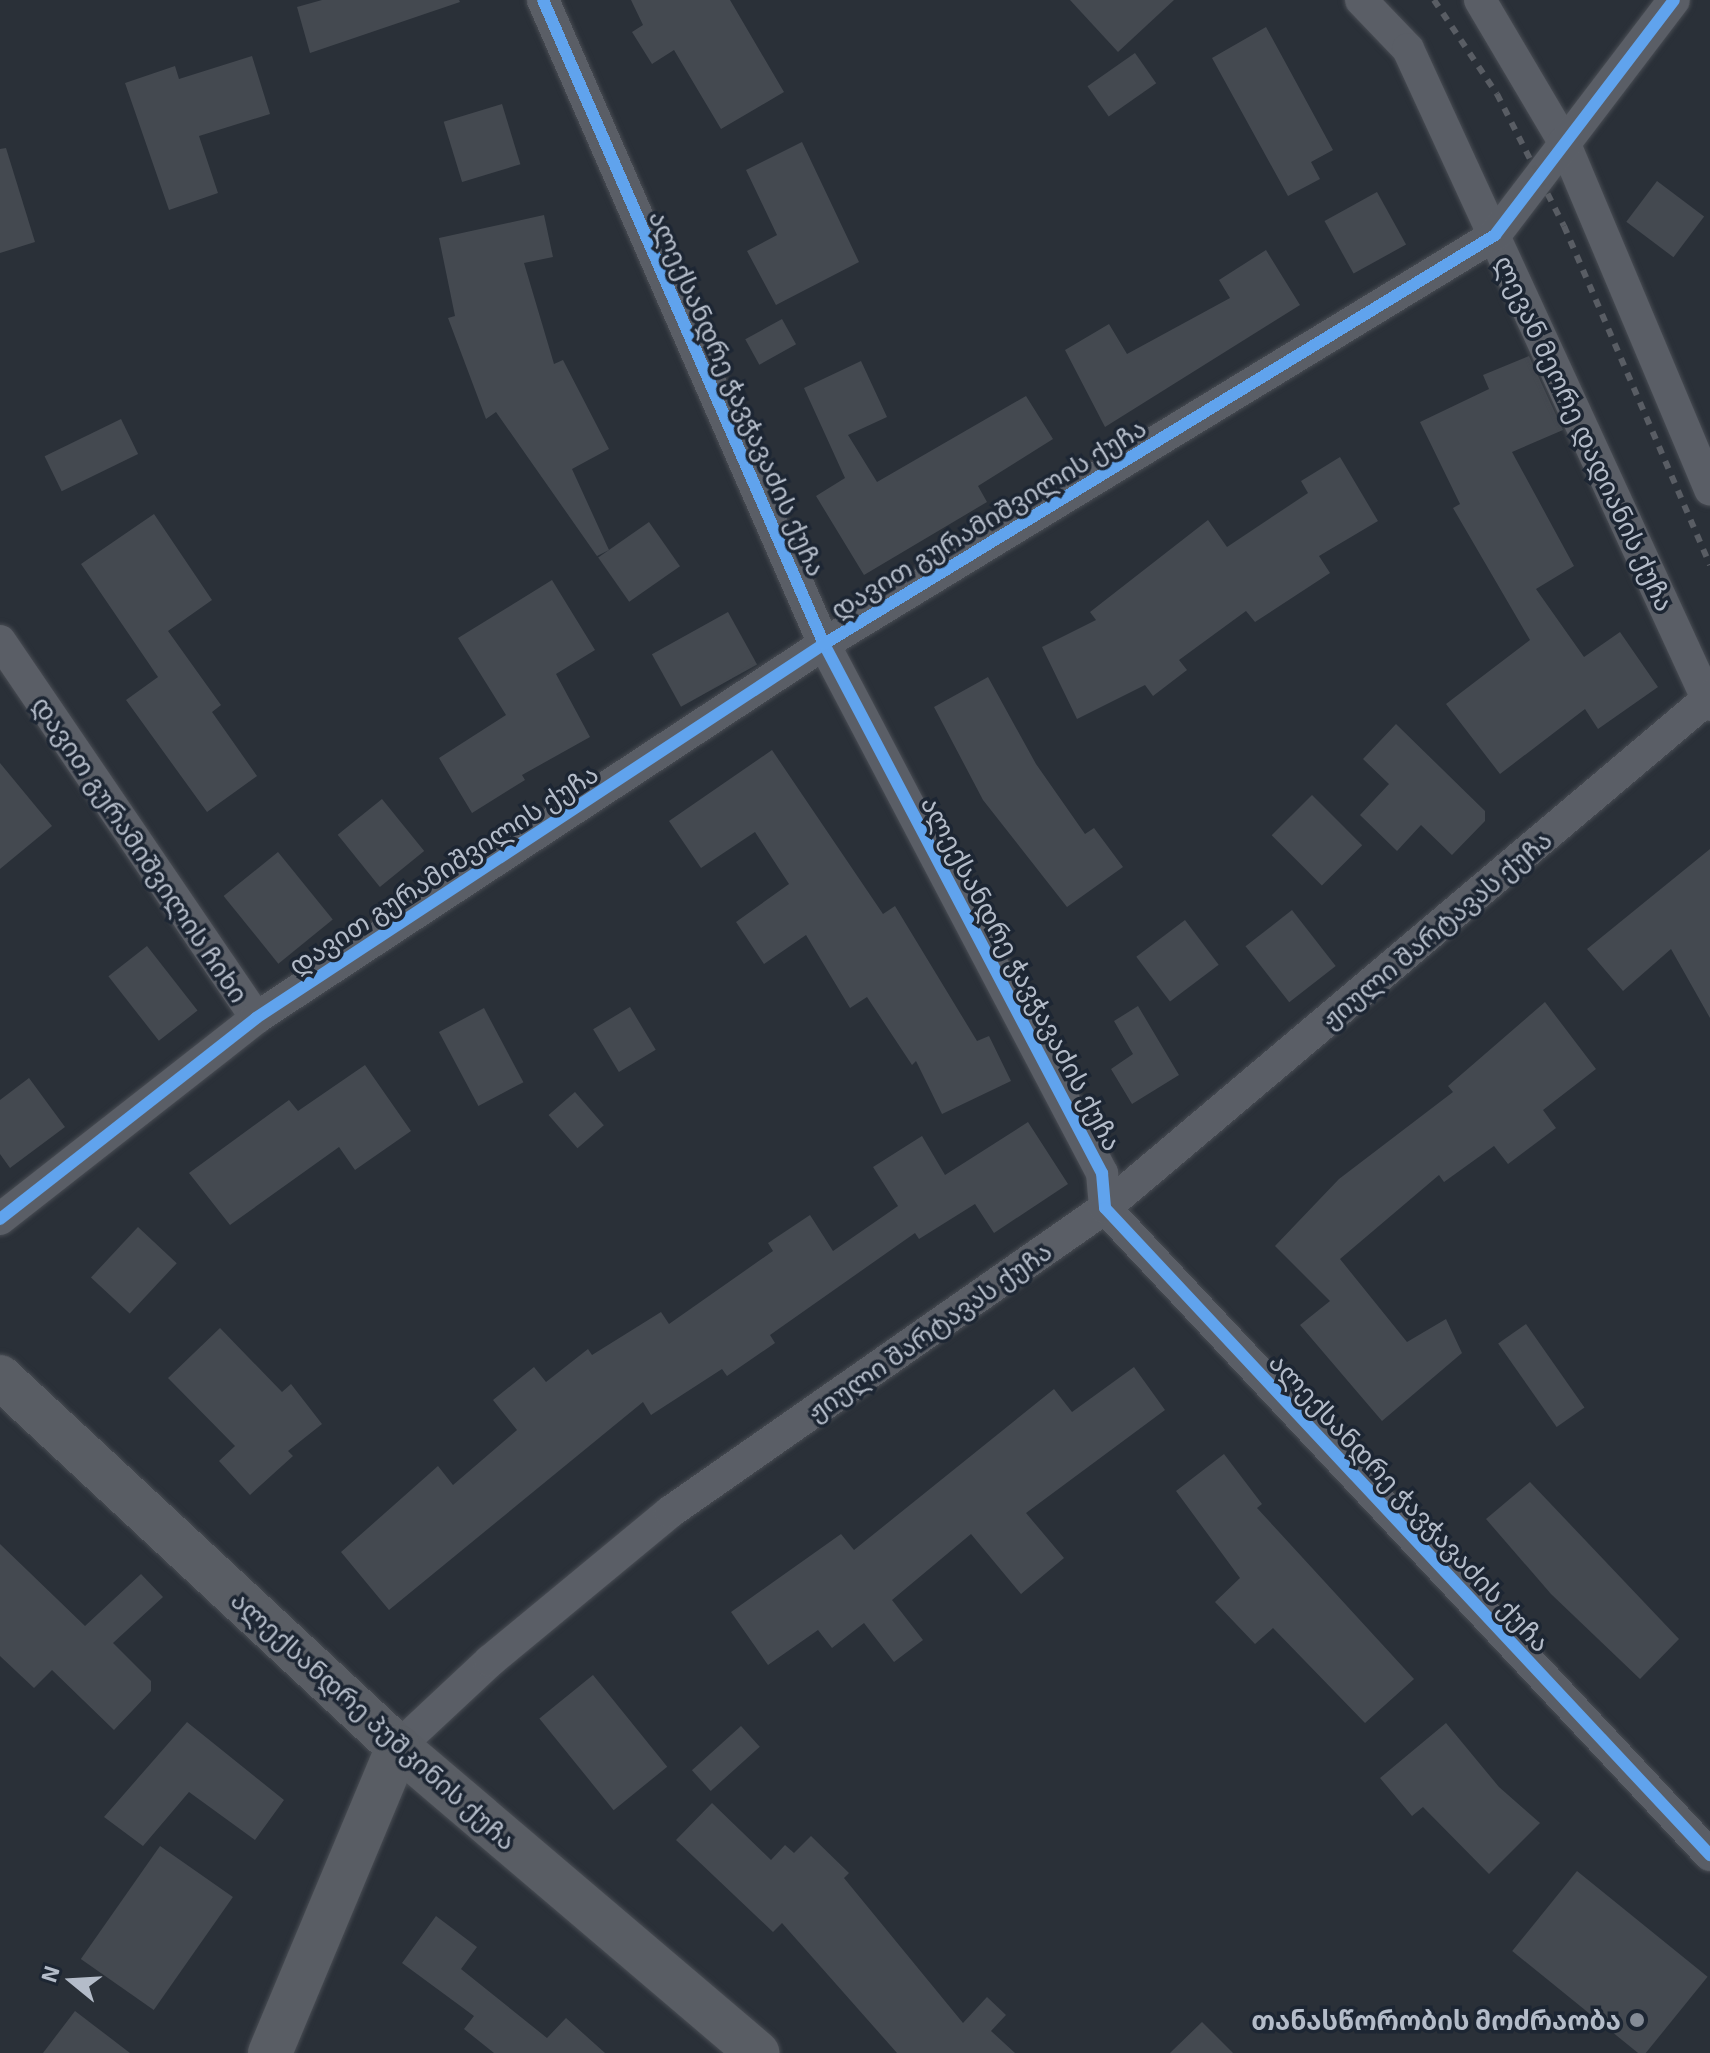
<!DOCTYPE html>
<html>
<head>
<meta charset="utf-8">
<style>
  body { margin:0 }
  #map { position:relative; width:1710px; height:2053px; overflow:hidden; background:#2a3038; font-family:"Exo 2","Noto Sans Georgian",sans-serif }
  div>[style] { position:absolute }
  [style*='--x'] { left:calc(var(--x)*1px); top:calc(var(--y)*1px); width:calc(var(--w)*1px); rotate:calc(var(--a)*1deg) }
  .building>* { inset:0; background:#444950; transform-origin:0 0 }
  .roads { filter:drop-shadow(0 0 2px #484c53) drop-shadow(0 0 2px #484c53) }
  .street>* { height:32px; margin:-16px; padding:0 16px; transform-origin:16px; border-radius:16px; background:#5a5e66 }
  .secondary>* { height:44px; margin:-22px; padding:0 22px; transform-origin:22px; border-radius:22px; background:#595d64 }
  .rail>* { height:6px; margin-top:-3px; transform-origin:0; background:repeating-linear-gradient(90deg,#595d64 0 8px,transparent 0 16px) }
  .cycleway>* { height:12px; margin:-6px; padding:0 6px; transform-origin:6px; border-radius:6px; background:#60a3ed }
  .dots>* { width:22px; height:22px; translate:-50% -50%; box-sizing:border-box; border:4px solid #1d2633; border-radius:50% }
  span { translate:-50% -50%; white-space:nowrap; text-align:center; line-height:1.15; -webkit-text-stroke:7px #1d2633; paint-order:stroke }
  .street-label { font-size:26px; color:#b4bcc9 }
  .poi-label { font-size:26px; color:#b4bcc9; font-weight:700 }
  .right { translate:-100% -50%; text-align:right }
  .north { position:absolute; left:32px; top:1941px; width:80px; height:80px; -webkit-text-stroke:6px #1d2633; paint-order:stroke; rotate:288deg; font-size:22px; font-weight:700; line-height:32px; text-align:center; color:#b4bcc9 }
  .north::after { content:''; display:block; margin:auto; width:28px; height:36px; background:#b4bcc9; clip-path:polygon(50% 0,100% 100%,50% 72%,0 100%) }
</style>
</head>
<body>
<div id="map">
  <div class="building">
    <i style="clip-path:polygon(322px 0,459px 0,460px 2px,310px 53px,297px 7px)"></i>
    <i style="clip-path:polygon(631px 0,730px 0,784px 92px,721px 129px,674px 50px,652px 64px,632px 32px,643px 25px)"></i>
    <i style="clip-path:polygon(1070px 0,1174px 0,1118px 52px)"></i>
    <i style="clip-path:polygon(1266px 27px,1333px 150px,1311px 162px,1320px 179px,1288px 196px,1212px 58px)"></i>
    <i style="left:1135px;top:53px;width:37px;height:58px;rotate:55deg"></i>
    <i style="clip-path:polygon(252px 56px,270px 114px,199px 136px,218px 193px,169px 210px,125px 83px,175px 66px,179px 79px)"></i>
    <i style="left:502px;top:104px;width:63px;height:61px;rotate:73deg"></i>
    <i style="clip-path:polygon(802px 142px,859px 262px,776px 305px,747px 251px,777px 235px,746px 170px)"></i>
    <i style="clip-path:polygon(6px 148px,35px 242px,0 253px,0 149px)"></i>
    <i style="left:1657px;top:181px;width:59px;height:51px;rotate:37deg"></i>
    <i style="left:1377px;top:192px;width:60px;height:60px;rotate:61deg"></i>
    <i style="clip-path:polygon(544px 215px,553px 257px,524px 263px,554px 364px,563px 360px,609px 449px,572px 469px,609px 550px,597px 556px,496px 412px,486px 419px,448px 318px,455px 316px,439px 238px)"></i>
    <i style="clip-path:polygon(1266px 250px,1300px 305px,1105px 427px,1065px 350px,1109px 324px,1127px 354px,1230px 298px,1219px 280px)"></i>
    <i style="left:782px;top:319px;width:29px;height:42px;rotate:61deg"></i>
    <i style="clip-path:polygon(1529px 356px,1563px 430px,1512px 452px,1574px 566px,1536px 589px,1584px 657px,1620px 632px,1658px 687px,1598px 729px,1585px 709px,1500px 774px,1446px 704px,1530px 640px,1453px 508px,1460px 504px,1420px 422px,1489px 389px,1483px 375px)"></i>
    <i style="clip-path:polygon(861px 361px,887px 417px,848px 435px,877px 482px,1026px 396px,1053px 439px,978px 486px,987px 502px,864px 575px,816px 496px,845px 478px,804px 388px)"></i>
    <i style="left:121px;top:419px;width:39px;height:85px;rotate:64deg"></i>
    <i style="clip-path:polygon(1340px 457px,1378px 521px,1319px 556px,1330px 573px,1255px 622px,1246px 611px,1179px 660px,1187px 670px,1153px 696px,1145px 685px,1077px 719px,1042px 647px,1096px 620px,1090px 612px,1208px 520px,1227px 547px,1308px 493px,1301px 481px)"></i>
    <i style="clip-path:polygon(154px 514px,212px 600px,168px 631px,221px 705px,212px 712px,257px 776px,207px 812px,126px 700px,158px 677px,81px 564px)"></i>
    <i style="left:649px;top:522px;width:54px;height:62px;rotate:55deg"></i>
    <i style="clip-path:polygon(552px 580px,595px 650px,556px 674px,590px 737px,522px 775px,525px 780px,472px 813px,439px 758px,506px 715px,458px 638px)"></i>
    <i style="left:728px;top:612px;width:60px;height:87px;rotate:61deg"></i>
    <i style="clip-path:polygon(988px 677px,1036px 764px,1085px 834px,1094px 828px,1123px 867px,1067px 907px,983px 800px,934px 707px)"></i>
    <i style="clip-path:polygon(1396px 724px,1485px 811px,1485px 821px,1452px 855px,1421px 825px,1397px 851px,1360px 815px,1389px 784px,1363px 759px)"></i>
    <i style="clip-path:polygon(772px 750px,883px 914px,895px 906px,977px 1041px,989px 1036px,1011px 1081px,942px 1114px,916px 1061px,912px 1065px,867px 997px,850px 1008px,806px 935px,764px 964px,736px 922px,789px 884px,755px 832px,701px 868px,669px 821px)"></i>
    <i style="clip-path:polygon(0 763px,52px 826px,0 869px)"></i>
    <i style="left:1312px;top:795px;width:71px;height:57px;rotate:45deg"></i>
    <i style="left:382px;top:799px;width:67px;height:57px;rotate:51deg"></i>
    <i style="clip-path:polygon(1710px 849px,1710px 1018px,1671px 949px,1623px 991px,1587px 949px)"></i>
    <i style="left:278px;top:852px;width:87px;height:70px;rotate:51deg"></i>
    <i style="left:1292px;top:910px;width:71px;height:59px;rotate:52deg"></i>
    <i style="left:1185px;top:920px;width:56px;height:61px;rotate:53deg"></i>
    <i style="left:147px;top:946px;width:82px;height:49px;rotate:52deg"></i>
    <i style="clip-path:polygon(1545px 1002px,1596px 1069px,1543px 1110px,1556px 1128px,1508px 1164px,1494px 1146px,1444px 1182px,1439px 1175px,1340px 1259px,1407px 1342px,1446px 1319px,1462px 1353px,1382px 1421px,1300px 1325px,1330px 1301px,1275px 1246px,1339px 1179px,1453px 1092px,1448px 1086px)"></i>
    <i style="clip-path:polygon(1138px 1006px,1179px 1075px,1132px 1104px,1111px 1069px,1133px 1054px,1114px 1021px)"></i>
    <i style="left:630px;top:1007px;width:50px;height:43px;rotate:59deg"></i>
    <i style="left:484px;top:1008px;width:84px;height:51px;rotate:62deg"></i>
    <i style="clip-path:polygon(365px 1065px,411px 1131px,355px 1170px,339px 1147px,230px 1225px,189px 1173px,289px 1100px,298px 1111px)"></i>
    <i style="clip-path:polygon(29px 1078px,65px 1127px,10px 1168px,0 1154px,0 1100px)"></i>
    <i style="left:575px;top:1092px;width:44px;height:35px;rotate:49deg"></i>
    <i style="clip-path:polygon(1028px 1122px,1068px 1184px,994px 1233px,975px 1204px,919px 1239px,915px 1233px,851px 1278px,770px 1335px,775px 1343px,727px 1376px,722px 1369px,651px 1415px,643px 1402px,389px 1610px,341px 1552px,438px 1466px,453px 1485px,517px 1430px,493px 1400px,534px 1367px,546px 1382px,588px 1349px,592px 1355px,661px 1312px,669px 1324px,773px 1251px,768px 1243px,810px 1215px,833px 1251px,898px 1206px,873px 1167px,922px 1136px,945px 1175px)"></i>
    <i style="left:138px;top:1227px;width:53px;height:69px;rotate:43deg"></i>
    <i style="left:1526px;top:1324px;width:102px;height:34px;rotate:55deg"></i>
    <i style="clip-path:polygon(220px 1328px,282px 1392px,291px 1384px,322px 1424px,288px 1451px,293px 1456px,250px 1495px,219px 1461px,235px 1446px,168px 1378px)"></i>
    <i style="clip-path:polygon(1134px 1367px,1165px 1410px,1026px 1513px,1064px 1558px,1021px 1594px,971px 1534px,892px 1600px,923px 1640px,894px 1662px,864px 1623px,832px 1648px,818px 1630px,768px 1665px,731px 1612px,841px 1534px,854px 1550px,1054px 1389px,1072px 1412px)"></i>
    <i style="clip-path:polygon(1224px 1454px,1262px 1504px,1257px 1508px,1414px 1679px,1365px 1723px,1273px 1628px,1255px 1644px,1215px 1602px,1240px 1578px,1176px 1491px)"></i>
    <i style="clip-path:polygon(1530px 1482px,1679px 1639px,1640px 1679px,1551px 1594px,1486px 1519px)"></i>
    <i style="clip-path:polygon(0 1544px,85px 1626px,141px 1574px,163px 1597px,113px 1643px,151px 1681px,151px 1691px,114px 1730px,52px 1670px,34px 1688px,0 1656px)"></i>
    <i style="left:593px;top:1675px;width:118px;height:69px;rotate:51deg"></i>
    <i style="clip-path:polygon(187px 1722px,284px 1800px,255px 1840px,189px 1792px,143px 1846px,104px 1817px)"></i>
    <i style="clip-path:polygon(1446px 1723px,1499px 1787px,1540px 1823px,1489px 1874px,1423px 1807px,1412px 1816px,1380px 1778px)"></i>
    <i style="left:741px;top:1726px;width:28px;height:66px;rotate:48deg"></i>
    <i style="clip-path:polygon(712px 1803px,771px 1860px,785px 1845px,794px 1853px,811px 1836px,849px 1873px,844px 1878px,963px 2023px,987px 1997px,1006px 2015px,991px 2031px,1015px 2053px,897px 2053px,782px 1923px,773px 1932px,676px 1840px)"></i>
    <i style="left:160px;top:1846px;width:89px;height:138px;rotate:35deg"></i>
    <i style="left:1577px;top:1871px;width:168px;height:103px;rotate:39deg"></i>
    <i style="clip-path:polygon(436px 1916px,477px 1947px,461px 1969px,547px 2038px,566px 2018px,605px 2053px,494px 2053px,464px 2029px,474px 2016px,402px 1963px)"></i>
    <i style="clip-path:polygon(75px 2011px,130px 2053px,43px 2053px)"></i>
    <i style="clip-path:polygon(1202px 2022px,1233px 2053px,1170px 2053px)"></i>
  </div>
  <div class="roads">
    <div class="street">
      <i style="--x:543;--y:0;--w:703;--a:66.43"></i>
      <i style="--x:824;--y:644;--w:598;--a:62.28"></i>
      <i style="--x:1102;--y:1173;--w:35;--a:85"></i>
      <i style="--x:1105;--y:1208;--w:886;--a:46.92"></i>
      <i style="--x:1361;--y:0;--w:68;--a:46.2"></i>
      <i style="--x:1408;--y:49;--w:722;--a:65.28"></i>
      <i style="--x:1480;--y:0;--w:165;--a:59.4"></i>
      <i style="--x:1564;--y:142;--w:377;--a:67.2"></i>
      <i style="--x:0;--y:641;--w:456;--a:55.8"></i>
      <i style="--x:0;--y:1219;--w:325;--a:-38.1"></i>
      <i style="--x:256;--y:1018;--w:680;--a:-33.36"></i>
      <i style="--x:824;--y:644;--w:786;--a:-31.36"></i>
      <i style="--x:1495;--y:235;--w:295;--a:-52.7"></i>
      <i style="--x:398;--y:1747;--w:126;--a:-43.1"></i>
      <i style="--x:490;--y:1661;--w:234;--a:-39.6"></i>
      <i style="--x:670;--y:1512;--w:531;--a:-34.95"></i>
      <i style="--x:1105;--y:1208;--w:792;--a:-40.19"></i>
    </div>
    <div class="secondary">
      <i style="--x:0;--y:1377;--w:543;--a:42.91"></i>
      <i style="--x:398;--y:1747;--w:472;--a:40.4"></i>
      <i style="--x:270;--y:2053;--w:332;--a:-67.3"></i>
    </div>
  </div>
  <div class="rail">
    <i style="--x:1434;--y:0;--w:113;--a:56.2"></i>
    <i style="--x:1497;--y:94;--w:148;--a:63.1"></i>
    <i style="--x:1564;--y:226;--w:369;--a:66.7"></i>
  </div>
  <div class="cycleway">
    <i style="--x:543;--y:0;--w:703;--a:66.43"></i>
    <i style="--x:824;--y:644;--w:598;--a:62.28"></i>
    <i style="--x:1102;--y:1173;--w:35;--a:85"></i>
    <i style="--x:1105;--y:1208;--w:886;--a:46.92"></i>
    <i style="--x:0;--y:1219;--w:325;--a:-38.1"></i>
    <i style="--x:256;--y:1018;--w:680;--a:-33.36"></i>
    <i style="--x:824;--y:644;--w:786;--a:-31.36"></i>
    <i style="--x:1495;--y:235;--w:295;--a:-52.7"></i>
  </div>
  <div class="dots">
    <i style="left:1637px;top:2020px;background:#848b96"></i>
  </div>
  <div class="street-label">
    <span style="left:738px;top:393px;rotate:66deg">ალექსანდრე ჭავჭავაძის ქუჩა</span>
    <span style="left:1585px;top:433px;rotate:65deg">ლევან მეორე დადიანის ქუჩა</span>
    <span style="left:988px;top:518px;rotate:-31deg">დავით გურამიშვილის ქუჩა</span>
    <span style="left:141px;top:849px;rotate:56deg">დავით გურამიშვილის ჩიხი</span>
    <span style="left:443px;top:869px;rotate:-33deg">დავით გურამიშვილის ქუჩა</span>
    <span style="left:1436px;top:929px;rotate:-40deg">ჟიული შარტავას ქუჩა</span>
    <span style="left:1022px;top:973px;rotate:62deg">ალექსანდრე ჭავჭავაძის ქუჩა</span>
    <span style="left:929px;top:1331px;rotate:-35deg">ჟიული შარტავას ქუჩა</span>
    <span style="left:1410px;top:1502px;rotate:47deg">ალექსანდრე ჭავჭავაძის ქუჩა</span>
    <span style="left:374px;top:1720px;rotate:42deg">ალექსანდრე პუშკინის ქუჩა</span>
  </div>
  <div class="poi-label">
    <span class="right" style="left:1621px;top:2020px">თანასწორობის მოძრაობა</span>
  </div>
  <div class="north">N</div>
</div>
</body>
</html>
